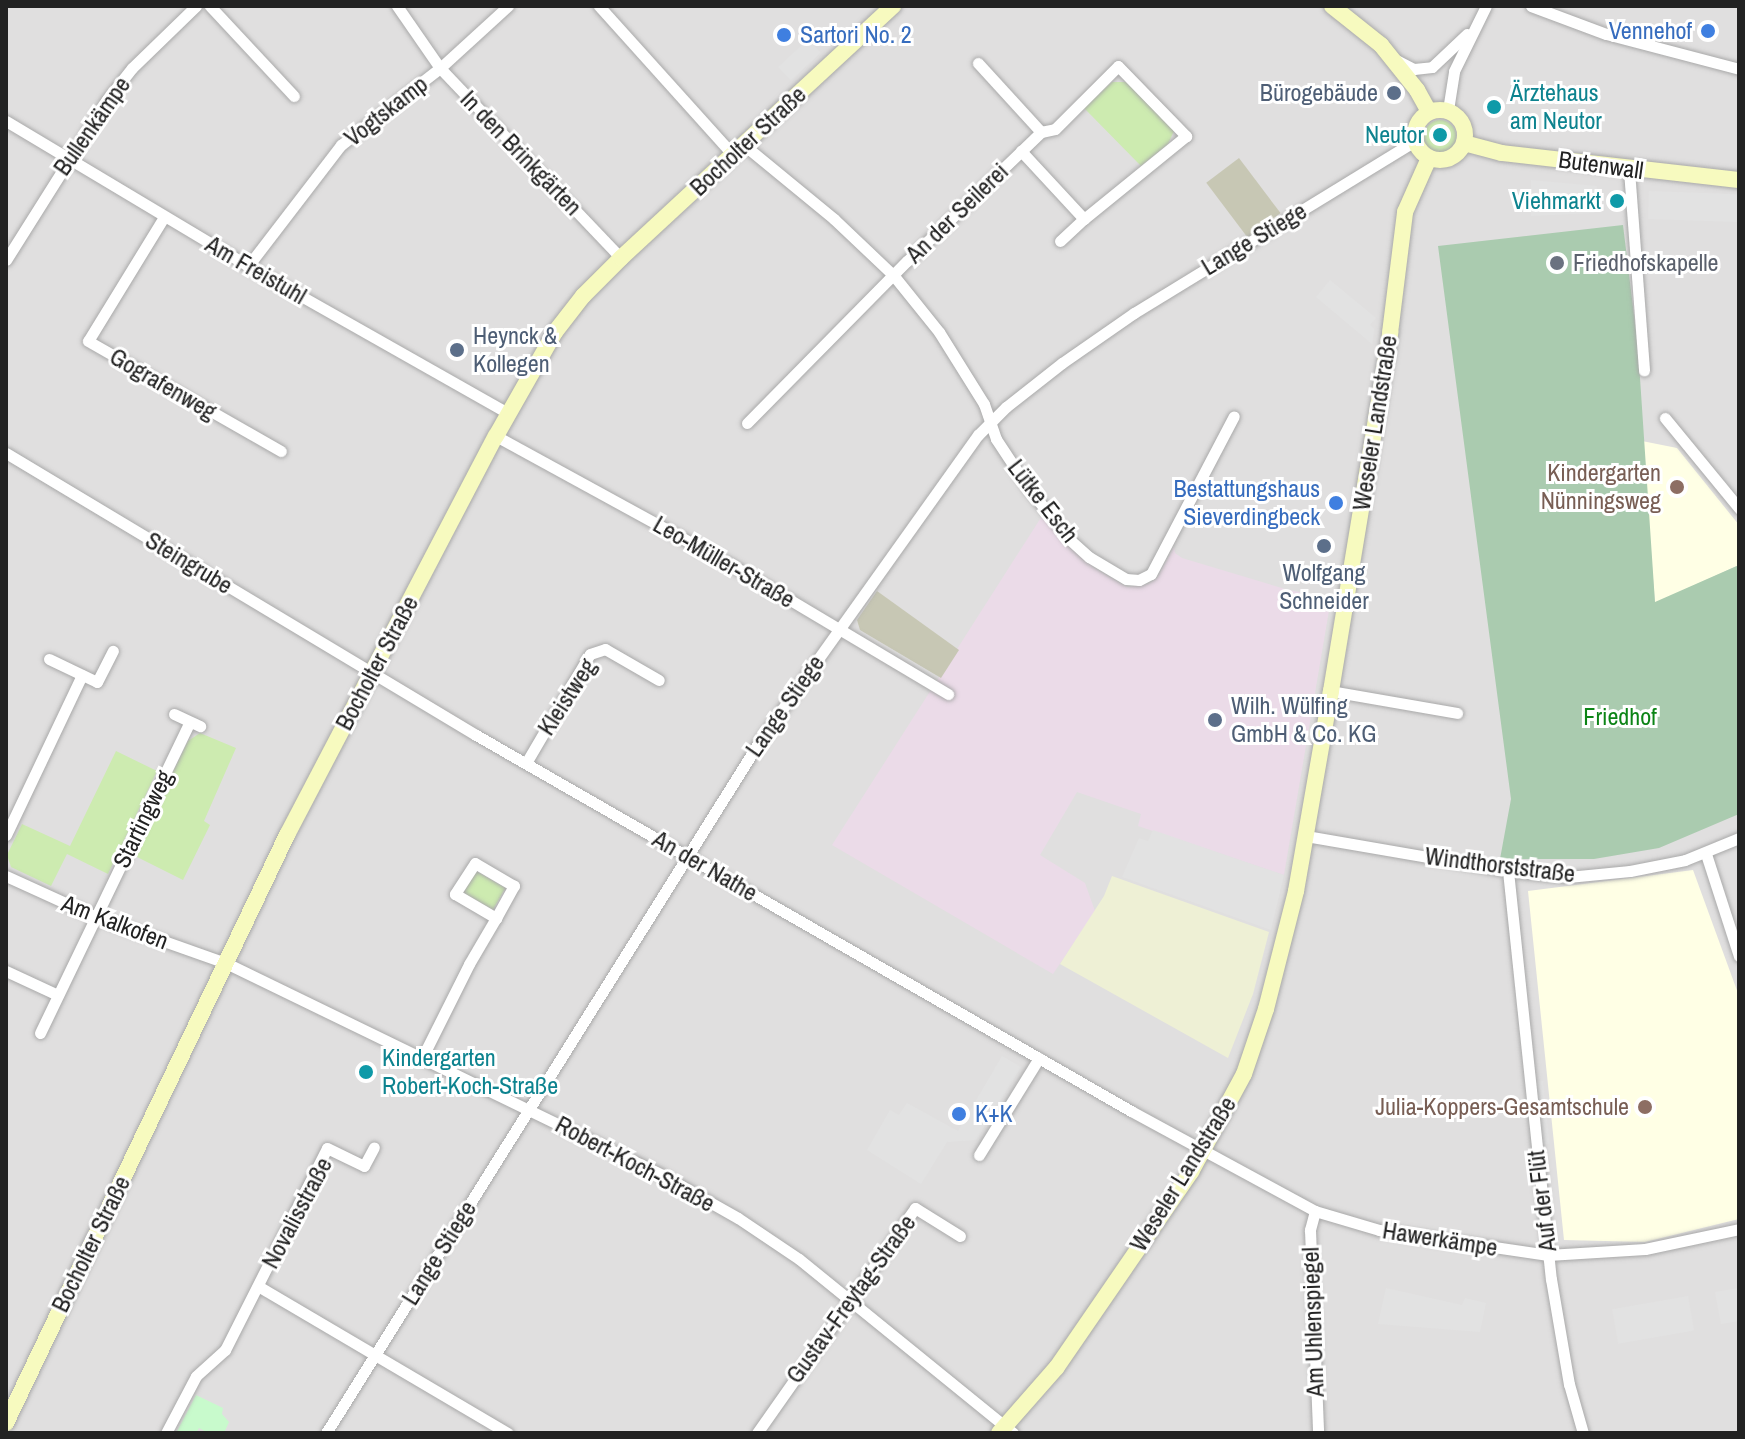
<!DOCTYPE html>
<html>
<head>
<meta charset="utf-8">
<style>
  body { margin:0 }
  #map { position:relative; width:1745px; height:1439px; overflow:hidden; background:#f2efe9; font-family:"Archivo Narrow",sans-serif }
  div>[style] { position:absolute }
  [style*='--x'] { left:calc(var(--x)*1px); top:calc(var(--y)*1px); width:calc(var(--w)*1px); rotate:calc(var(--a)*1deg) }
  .residential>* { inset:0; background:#e0dfdf; transform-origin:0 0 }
  .industrial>* { inset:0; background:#ebdbe8 }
  .education>* { inset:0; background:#ffffe5 }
  .construction>* { inset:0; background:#c7c7b4; transform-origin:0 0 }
  .farmland>* { inset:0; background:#eef0d5 }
  .grass>* { inset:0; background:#cdebb0; transform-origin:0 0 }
  .round { border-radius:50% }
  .cemetery>* { inset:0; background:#aacbaf }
  .park>* { inset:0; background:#c8facc }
  .parking>* { inset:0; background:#e2e2e2; transform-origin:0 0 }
  .roads { filter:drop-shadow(0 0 2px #a9a9a9) drop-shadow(0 0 2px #a9a9a9) }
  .street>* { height:11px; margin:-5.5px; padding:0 5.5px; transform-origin:5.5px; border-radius:5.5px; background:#fff }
  .secondary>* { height:16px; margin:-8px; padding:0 8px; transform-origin:8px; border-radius:8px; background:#f7fabf }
  .secondary>.ring { margin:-8px; padding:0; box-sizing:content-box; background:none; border:16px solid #f7fabf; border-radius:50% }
  .dots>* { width:22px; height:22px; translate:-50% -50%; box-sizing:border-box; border:4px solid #fff; border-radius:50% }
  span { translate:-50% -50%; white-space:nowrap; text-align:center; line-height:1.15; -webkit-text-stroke:6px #fff; paint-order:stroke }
  .shop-label { font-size:24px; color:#366cbe }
  .right { translate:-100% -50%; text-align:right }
  .left { translate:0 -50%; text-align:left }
  .service-label { font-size:24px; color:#4e5e75 }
  .culture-label { font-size:24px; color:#0d838f }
  .street-label { font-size:24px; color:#222 }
  .worship-label { font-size:24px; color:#5b616d }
  .education-label { font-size:24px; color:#785e54 }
  .park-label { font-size:24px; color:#0c8416 }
  .frame { position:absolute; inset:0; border:8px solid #222; pointer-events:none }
</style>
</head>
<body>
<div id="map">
  <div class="residential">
    <i style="left:6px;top:6px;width:1733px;height:1427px"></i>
  </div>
  <div class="industrial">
    <i style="clip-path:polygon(1042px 516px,1094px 568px,1127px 587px,1148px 584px,1157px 578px,1174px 547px,1175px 553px,1182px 558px,1285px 589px,1331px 599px,1284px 875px,1138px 826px,1141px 814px,1077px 792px,1040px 855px,1085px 883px,1095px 911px,1053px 974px,832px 845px)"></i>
  </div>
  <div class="education">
    <i style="clip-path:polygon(1642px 441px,1677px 448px,1739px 525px,1739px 565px,1655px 603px)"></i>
    <i style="clip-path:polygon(1693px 870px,1739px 996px,1739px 1219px,1645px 1242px,1564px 1240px,1528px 891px)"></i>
  </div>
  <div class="construction">
    <i style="left:1239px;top:158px;width:69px;height:41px;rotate:53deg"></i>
    <i style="clip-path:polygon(877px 591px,959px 650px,941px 678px,860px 630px,857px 620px)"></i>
  </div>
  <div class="farmland">
    <i style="clip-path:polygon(1112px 876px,1269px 932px,1253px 994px,1228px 1058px,1060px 964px,1104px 896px)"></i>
  </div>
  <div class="grass">
    <i style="clip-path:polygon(1112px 82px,1129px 82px,1174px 131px,1168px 144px,1141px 166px,1084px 108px)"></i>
    <i class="round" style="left:1424px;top:120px;width:32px;height:32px"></i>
    <i style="clip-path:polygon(200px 733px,236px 748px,204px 821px,210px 825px,183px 880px,133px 855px,188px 741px)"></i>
    <i style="clip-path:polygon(116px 751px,157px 771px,108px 874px,67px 854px,51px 886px,11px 867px,7px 855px,22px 824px,70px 846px)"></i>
    <i style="left:476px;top:871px;width:34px;height:25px;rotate:30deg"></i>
  </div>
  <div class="cemetery">
    <i style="clip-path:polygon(1623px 225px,1638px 348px,1655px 602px,1739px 565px,1739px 814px,1659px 848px,1594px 859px,1500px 859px,1511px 799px,1438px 246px)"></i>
  </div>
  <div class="park">
    <i style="clip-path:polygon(196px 1395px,223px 1408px,222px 1414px,229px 1422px,224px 1433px,208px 1433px,199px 1428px,196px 1433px,176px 1433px)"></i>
  </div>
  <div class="parking">
    <i style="left:808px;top:39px;width:19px;height:41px;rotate:47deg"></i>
    <i style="clip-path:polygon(1531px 180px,1597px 186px,1594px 213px,1531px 216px)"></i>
    <i style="left:1649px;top:191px;width:90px;height:28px;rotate:2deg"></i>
    <i style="clip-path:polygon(1330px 280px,1376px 318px,1370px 325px,1374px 329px,1372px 344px,1316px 297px)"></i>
    <i style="clip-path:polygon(1153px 830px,1284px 875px,1271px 930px,1122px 877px,1139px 838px,1148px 841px)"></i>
    <i style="clip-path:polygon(1002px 1056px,1021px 1067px,976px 1140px,947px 1142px,921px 1184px,867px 1150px,890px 1110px,899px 1115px,907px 1103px,958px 1131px)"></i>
    <i style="left:1543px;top:1081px;width:63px;height:9px;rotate:84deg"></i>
    <i style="clip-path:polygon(1386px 1288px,1462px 1305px,1465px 1298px,1486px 1303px,1480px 1332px,1378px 1324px)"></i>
    <i style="clip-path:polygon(1739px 1288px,1739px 1321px,1721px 1324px,1715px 1292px)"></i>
    <i style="left:1688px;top:1296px;width:35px;height:77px;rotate:80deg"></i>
  </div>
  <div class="roads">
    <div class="street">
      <i style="--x:210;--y:6;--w:123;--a:47"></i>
      <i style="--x:397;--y:6;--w:75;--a:55.3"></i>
      <i style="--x:440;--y:68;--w:262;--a:46.4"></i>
      <i style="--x:599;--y:6;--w:200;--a:48"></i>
      <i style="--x:1531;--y:6;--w:80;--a:20.5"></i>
      <i style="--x:1606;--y:34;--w:138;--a:14.7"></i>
      <i style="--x:1396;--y:60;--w:20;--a:27"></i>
      <i style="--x:1414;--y:69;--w:18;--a:-6"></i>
      <i style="--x:1432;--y:67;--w:48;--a:-43.3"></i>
      <i style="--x:978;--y:63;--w:93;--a:47.6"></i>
      <i style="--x:1448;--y:110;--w:39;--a:-81"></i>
      <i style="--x:1454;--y:71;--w:72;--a:-63.8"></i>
      <i style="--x:6;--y:121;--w:282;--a:30.9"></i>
      <i style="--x:248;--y:266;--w:299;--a:29.5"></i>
      <i style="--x:744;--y:145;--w:117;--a:39.4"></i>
      <i style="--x:834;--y:219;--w:83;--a:43.5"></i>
      <i style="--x:894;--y:276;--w:72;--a:51.2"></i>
      <i style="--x:939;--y:332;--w:85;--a:58"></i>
      <i style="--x:984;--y:404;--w:37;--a:71"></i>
      <i style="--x:996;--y:439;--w:60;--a:56.6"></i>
      <i style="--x:1029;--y:489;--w:64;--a:51.3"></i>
      <i style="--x:1069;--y:539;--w:27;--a:42"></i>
      <i style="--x:1089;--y:557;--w:43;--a:30.7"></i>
      <i style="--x:1126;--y:579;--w:13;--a:4"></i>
      <i style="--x:1139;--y:580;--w:13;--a:-27"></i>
      <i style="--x:1151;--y:574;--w:178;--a:-62.3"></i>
      <i style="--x:1629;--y:170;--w:201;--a:85.7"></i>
      <i style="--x:164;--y:217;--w:145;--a:121.5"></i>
      <i style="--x:88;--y:341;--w:222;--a:29.7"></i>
      <i style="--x:1060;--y:241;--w:33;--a:-43"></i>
      <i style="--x:6;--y:260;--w:188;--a:-57.8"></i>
      <i style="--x:106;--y:101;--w:42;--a:-51.8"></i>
      <i style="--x:132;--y:68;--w:89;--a:-44.1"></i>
      <i style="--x:248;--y:266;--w:153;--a:-52.5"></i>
      <i style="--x:341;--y:145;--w:125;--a:-37.9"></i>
      <i style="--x:440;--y:68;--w:92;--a:-42.4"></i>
      <i style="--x:1665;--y:418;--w:117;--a:50.6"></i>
      <i style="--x:747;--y:423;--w:228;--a:-45.4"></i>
      <i style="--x:907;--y:261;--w:186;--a:-43.9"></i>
      <i style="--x:1041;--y:132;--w:14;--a:-12"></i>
      <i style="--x:1055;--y:129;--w:89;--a:-45"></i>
      <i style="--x:1118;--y:66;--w:98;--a:45.8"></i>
      <i style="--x:1186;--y:136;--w:132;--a:140.9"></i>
      <i style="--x:1084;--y:219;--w:93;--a:-132.8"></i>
      <i style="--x:496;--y:436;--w:267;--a:28.7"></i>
      <i style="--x:730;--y:564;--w:254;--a:30.8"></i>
      <i style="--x:6;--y:453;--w:548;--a:30.96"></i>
      <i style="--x:476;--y:735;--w:755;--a:29.86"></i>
      <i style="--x:1131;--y:1111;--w:209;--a:28.5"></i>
      <i style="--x:1315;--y:1211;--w:67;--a:16.5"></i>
      <i style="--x:1379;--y:1230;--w:171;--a:8.4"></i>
      <i style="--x:1548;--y:1255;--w:97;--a:-3.5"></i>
      <i style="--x:1645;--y:1249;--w:96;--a:-12"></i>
      <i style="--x:49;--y:659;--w:53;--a:25.6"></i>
      <i style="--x:97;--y:682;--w:35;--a:-63"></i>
      <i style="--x:1331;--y:691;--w:128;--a:9.9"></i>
      <i style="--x:174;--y:714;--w:29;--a:25"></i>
      <i style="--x:526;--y:763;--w:126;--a:-59.6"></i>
      <i style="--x:590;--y:654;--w:16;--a:-18"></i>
      <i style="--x:605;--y:649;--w:62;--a:29.9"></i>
      <i style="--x:6;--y:835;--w:177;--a:-64.6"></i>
      <i style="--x:1306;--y:836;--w:205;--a:9.8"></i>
      <i style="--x:1508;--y:871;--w:60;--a:5.7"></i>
      <i style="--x:1568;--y:877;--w:62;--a:-5.5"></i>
      <i style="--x:1630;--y:871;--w:56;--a:-11.3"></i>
      <i style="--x:1685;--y:860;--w:58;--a:-22.2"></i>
      <i style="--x:1706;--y:854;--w:107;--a:72.1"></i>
      <i style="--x:1508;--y:871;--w:410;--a:84"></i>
      <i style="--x:1551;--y:1279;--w:107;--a:80.3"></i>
      <i style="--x:1569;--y:1384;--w:51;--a:74.1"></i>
      <i style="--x:6;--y:876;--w:99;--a:24.5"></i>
      <i style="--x:96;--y:917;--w:138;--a:19.5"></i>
      <i style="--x:226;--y:963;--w:485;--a:25.9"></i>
      <i style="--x:662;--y:1175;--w:87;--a:29.5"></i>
      <i style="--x:738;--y:1218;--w:73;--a:33.9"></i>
      <i style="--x:799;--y:1259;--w:276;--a:39.1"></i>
      <i style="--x:6;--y:971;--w:57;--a:24.8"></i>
      <i style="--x:40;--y:1033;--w:345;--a:-64.3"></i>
      <i style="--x:422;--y:1058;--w:105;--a:-63.4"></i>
      <i style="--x:469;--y:964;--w:53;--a:-59.6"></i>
      <i style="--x:496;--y:918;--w:37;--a:-61"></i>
      <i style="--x:514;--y:886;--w:45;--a:-149.5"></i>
      <i style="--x:475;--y:863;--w:37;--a:123"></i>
      <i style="--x:455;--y:894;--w:48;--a:30.3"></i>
      <i style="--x:979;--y:1155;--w:114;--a:-58.3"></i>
      <i style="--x:1315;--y:1211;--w:20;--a:105"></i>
      <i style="--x:1310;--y:1230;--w:203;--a:87.7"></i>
      <i style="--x:258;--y:1286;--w:290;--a:30.5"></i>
      <i style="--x:166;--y:1433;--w:64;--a:-62.2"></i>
      <i style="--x:196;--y:1376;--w:39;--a:-42"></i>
      <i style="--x:225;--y:1350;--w:226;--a:-63.2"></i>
      <i style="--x:327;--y:1148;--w:41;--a:25.9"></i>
      <i style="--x:364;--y:1166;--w:21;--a:-62"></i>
      <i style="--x:326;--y:1433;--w:819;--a:-57.92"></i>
      <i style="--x:761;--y:739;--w:374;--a:-54.5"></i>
      <i style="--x:978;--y:435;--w:40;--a:-45"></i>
      <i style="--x:1006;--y:407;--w:71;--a:-38.2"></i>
      <i style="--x:1062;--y:363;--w:88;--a:-34.8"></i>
      <i style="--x:1134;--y:313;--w:329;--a:-31.5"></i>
      <i style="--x:757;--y:1433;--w:275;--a:-54.9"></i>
      <i style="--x:915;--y:1208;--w:53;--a:31.9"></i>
    </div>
    <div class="secondary">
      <i style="--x:1332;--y:6;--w:63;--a:38.5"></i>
      <i style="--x:1381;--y:45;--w:58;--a:51.3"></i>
      <i style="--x:1417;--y:90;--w:25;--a:61"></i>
      <i class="ring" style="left:1415px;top:110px;width:34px;height:34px"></i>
      <i style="--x:1464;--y:143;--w:39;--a:15"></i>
      <i style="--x:1502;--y:153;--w:239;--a:6.5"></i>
      <i style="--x:6;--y:1423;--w:652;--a:-64.46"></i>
      <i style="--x:287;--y:835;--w:450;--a:-62.4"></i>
      <i style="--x:496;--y:436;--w:120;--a:-60.4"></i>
      <i style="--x:555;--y:332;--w:46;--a:-52.1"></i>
      <i style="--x:583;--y:296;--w:54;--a:-45"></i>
      <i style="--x:621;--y:258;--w:371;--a:-42.8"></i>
      <i style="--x:999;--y:1433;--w:88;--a:-48.7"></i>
      <i style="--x:1057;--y:1367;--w:237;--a:-55.5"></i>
      <i style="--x:1191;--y:1172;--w:111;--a:-61.6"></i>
      <i style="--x:1244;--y:1074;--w:69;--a:-71.3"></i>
      <i style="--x:1266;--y:1009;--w:122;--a:-75.7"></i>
      <i style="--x:1296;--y:891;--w:203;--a:-80.1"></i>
      <i style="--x:1331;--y:691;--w:363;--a:-80.6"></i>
      <i style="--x:1390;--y:333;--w:122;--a:-82.9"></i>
      <i style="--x:1405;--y:212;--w:59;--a:-66"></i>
    </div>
  </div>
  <div class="dots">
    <i style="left:1708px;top:31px;background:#3f7fe0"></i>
    <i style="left:784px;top:35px;background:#3f7fe0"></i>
    <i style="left:1394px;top:93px;background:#5c6f8a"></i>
    <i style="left:1494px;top:107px;background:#0f9aa8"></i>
    <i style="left:1440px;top:135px;background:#0f9aa8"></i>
    <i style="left:1617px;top:201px;background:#0f9aa8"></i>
    <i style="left:1557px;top:263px;background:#6b7280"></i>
    <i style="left:457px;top:350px;background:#5c6f8a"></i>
    <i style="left:1677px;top:487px;background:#8d6e63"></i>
    <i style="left:1336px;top:503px;background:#3f7fe0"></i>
    <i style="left:1324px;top:546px;background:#5c6f8a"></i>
    <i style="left:1215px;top:720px;background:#5c6f8a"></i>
    <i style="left:366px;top:1072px;background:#0f9aa8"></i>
    <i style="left:1645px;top:1107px;background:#8d6e63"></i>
    <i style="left:959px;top:1114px;background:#3f7fe0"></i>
  </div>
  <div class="shop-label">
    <span class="right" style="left:1692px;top:31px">Vennehof</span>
    <span class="left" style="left:800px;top:35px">Sartori No. 2</span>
    <span class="right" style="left:1320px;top:503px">Bestattungshaus<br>Sieverdingbeck</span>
    <span class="left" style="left:975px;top:1114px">K+K</span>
  </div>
  <div class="service-label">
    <span class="right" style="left:1378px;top:93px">Bürogebäude</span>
    <span class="left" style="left:473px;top:350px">Heynck &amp;<br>Kollegen</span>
    <span style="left:1324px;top:587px">Wolfgang<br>Schneider</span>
    <span class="left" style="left:1231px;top:720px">Wilh. Wülfing<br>GmbH &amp; Co. KG</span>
  </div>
  <div class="culture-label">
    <span class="left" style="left:1510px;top:107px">Ärztehaus<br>am Neutor</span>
    <span class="right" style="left:1424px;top:135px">Neutor</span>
    <span class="right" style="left:1601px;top:201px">Viehmarkt</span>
    <span class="left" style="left:382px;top:1072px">Kindergarten<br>Robert-Koch-Straße</span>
  </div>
  <div class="street-label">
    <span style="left:386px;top:111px;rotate:-38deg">Vogtskamp</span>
    <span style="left:92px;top:126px;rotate:-55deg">Bullenkämpe</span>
    <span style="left:748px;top:141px;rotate:-43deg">Bocholter Straße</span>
    <span style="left:521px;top:153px;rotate:46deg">In den Brinkgärten</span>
    <span style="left:1601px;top:165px;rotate:8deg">Butenwall</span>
    <span style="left:957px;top:213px;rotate:-44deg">An der Seilerei</span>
    <span style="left:1254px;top:239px;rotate:-31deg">Lange Stiege</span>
    <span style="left:256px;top:270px;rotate:30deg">Am Freistuhl</span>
    <span style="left:163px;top:384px;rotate:30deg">Gografenweg</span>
    <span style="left:1375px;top:423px;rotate:-81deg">Weseler Landstraße</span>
    <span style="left:1043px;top:501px;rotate:52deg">Lütke Esch</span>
    <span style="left:724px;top:562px;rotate:30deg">Leo-Müller-Straße</span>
    <span style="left:189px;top:563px;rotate:31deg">Steingrube</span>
    <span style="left:377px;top:663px;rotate:-62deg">Bocholter Straße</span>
    <span style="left:567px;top:697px;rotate:-57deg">Kleistweg</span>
    <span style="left:785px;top:706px;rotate:-55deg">Lange Stiege</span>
    <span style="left:143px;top:819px;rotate:-64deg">Startingweg</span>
    <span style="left:1500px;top:865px;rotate:7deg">Windthorststraße</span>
    <span style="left:705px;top:866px;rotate:30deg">An der Nathe</span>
    <span style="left:115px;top:922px;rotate:21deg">Am Kalkofen</span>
    <span style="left:635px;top:1164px;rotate:28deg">Robert-Koch-Straße</span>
    <span style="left:1183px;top:1174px;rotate:-58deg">Weseler Landstraße</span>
    <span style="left:1542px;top:1201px;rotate:-97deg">Auf der Flüt</span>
    <span style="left:297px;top:1213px;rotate:-62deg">Novalisstraße</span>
    <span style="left:1440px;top:1239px;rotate:9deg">Hawerkämpe</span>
    <span style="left:91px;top:1244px;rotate:-64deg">Bocholter Straße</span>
    <span style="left:439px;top:1253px;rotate:-58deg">Lange Stiege</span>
    <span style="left:851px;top:1299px;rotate:-54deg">Gustav-Freytag-Straße</span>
    <span style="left:1313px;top:1322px;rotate:-92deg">Am Uhlenspiegel</span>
  </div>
  <div class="worship-label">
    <span class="left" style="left:1573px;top:263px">Friedhofskapelle</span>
  </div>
  <div class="education-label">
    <span class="right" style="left:1661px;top:487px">Kindergarten<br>Nünningsweg</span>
    <span class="right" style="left:1629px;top:1107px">Julia-Koppers-Gesamtschule</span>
  </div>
  <div class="park-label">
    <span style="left:1620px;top:717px">Friedhof</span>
  </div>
  <div class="frame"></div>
</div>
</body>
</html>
